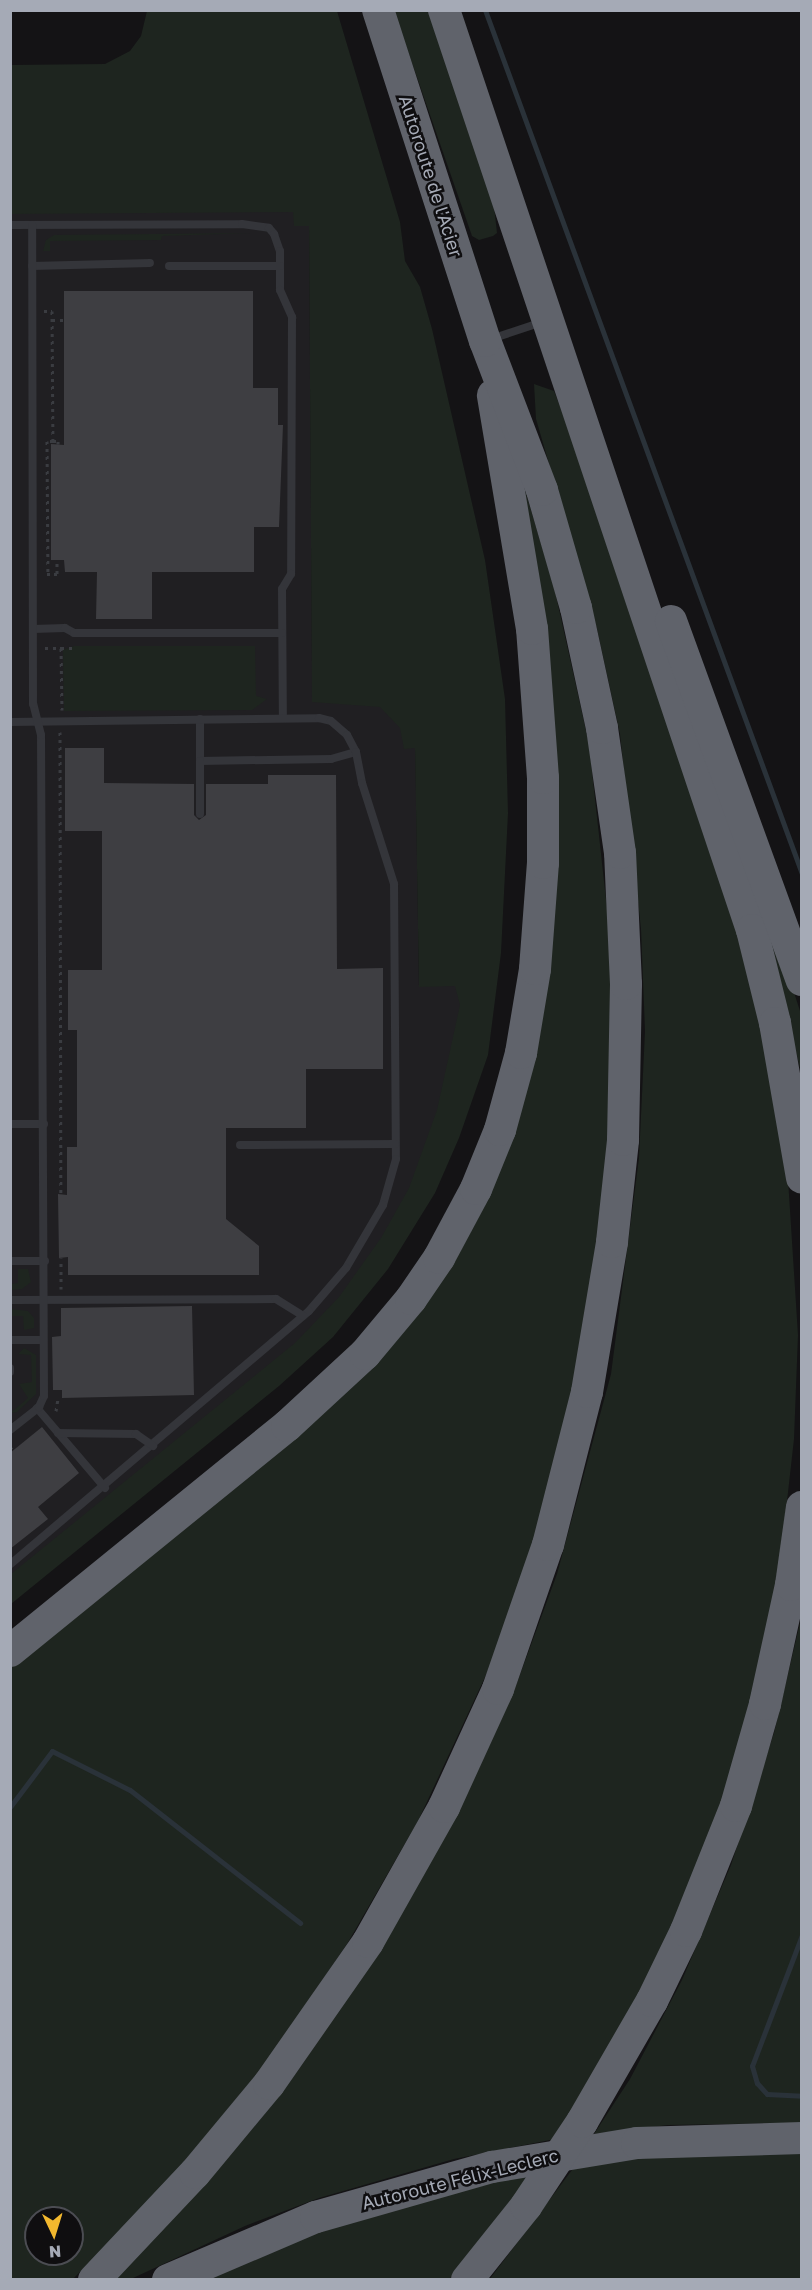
<!DOCTYPE html>
<html>
<head>
<meta charset="utf-8">
<style>
  body { margin:0 }
  #map { position:relative; width:812px; height:2290px; overflow:hidden; background:#141315; font-family:"Golos Text",sans-serif }
  div>[style] { position:absolute }
  [style*='--x'] { left:calc(var(--x)*1px); top:calc(var(--y)*1px); width:calc(var(--w)*1px); rotate:calc(var(--a)*1deg) }
  .built>* { inset:0; background:#201f22 }
  .green>* { inset:0; background:#1e251f }
  .stream>* { height:5px; margin:-2.5px; padding:0 2.5px; transform-origin:2.5px; border-radius:2.5px; background:#2a3239 }
  .building>* { inset:0; background:#3e3e42 }
  .path>* { height:3px; margin-top:-1.5px; transform-origin:0; background:repeating-linear-gradient(90deg,#3a3c41 0 3px,transparent 0 7.5px) }
  .service>* { height:8px; margin:-4px; padding:0 4px; transform-origin:4px; border-radius:4px; background:#34353a }
  .motorway>* { height:32px; margin:-16px; padding:0 16px; transform-origin:16px; border-radius:16px; background:#60636b }
  span { translate:-50% -50%; white-space:nowrap; text-align:center; line-height:1.15; -webkit-text-stroke:5px #0f0e10; paint-order:stroke }
  .street-label { font-size:18px; color:#a5aab6 }
  .frame { position:absolute; inset:0; border:12px solid #a5aab6; pointer-events:none }
  .north { position:absolute; left:24px; top:2206px; width:60px; height:60px; box-sizing:border-box; background:#0f0e10; border:2px solid #4b4c52; border-radius:50%; rotate:176deg; font-size:16px; font-weight:700; line-height:24px; text-align:center; color:#a5aab6 }
  .north::after { content:''; display:block; margin:auto; width:21px; height:27px; background:#f3b82e; clip-path:polygon(50% 0,100% 100%,50% 72%,0 100%) }
</style>
</head>
<body>
<div id="map">
  <div class="built">
    <i style="clip-path:polygon(309px 206px,312px 664px,414px 662px,419px 986px,483px 985px,458px 1106px,335px 1323px,11px 1598px,11px 207px)"></i>
  </div>
  <div class="green">
    <i style="clip-path:polygon(147px 11px,337px 11px,400px 222px,405px 261px,420px 287px,432px 329px,485px 560px,505px 699px,508px 813px,501px 953px,488px 1055px,459px 1138px,435px 1193px,388px 1269px,333px 1337px,279px 1386px,11px 1604px,11px 1574px,295px 1343px,339px 1297px,381px 1238px,409px 1188px,437px 1110px,460px 1005px,455px 986px,419px 987px,415px 748px,404px 749px,400px 728px,380px 707px,312px 702px,309px 226px,294px 226px,293px 212px,11px 214px,11px 65px,105px 64px,130px 51px,141px 36px)"></i>
    <i style="clip-path:polygon(394px 11px,428px 11px,494px 206px,497px 233px,493px 236px,479px 240px,472px 236px)"></i>
    <i style="clip-path:polygon(251px 233px,162px 236px,161px 240px,50px 241px,50px 251px,43px 251px,46px 240px,54px 235px)"></i>
    <i style="clip-path:polygon(534px 384px,554px 391px,563px 414px,731px 911px,765px 1034px,788px 1179px,798px 1335px,794px 1439px,778px 1581px,750px 1715px,699px 1868px,626px 2021px,555px 2139px,454px 2159px,319px 2198px,245px 2226px,131px 2279px,113px 2280px,259px 2121px,301px 2066px,377px 1953px,479px 1768px,514px 1691px,557px 1574px,611px 1374px,639px 1158px,645px 1031px,641px 929px,620px 734px,597px 629px,536px 419px)"></i>
    <i style="clip-path:polygon(evenodd,525px 490px,554px 587px,589px 744px,610px 936px,612px 1086px,600px 1229px,567px 1422px,528px 1559px,492px 1662px,418px 1821px,347px 1944px,265px 2064px,167px 2183px,72px 2280px,11px 2280px,11px 1667px,137px 1563px,399px 1335px,541px 1013px,519px 493px,525px 490px,36px 2218px,72px 2218px,72px 2254px,36px 2254px,36px 2218px)"></i>
    <i style="clip-path:polygon(74px 646px,255px 646px,256px 696px,267px 699px,252px 710px,64px 711px,63px 650px)"></i>
    <i style="clip-path:polygon(763px 897px,801px 1014px,801px 1072px,758px 898px)"></i>
    <i style="clip-path:polygon(18px 1269px,28px 1269px,31px 1282px,22px 1289px,11px 1290px,11px 1284px,18px 1283px)"></i>
    <i style="clip-path:polygon(11px 1309px,28px 1311px,34px 1318px,34px 1328px,24px 1330px,23px 1316px,11px 1316px)"></i>
    <i style="clip-path:polygon(24px 1348px,36px 1355px,36px 1394px,17px 1412px,11px 1413px,11px 1409px,13px 1411px,28px 1398px,19px 1384px,32px 1382px,31px 1355px,18px 1354px)"></i>
    <i style="clip-path:polygon(801px 1619px,801px 2123px,668px 2125px,594px 2134px,630px 2079px,682px 1980px,731px 1865px,774px 1733px)"></i>
    <i style="clip-path:polygon(801px 2151px,801px 2279px,489px 2280px,575px 2166px,632px 2158px)"></i>
    <i style="clip-path:polygon(532px 2173px,450px 2279px,202px 2280px,347px 2221px)"></i>
  </div>
  <div class="stream">
    <i style="--x:485;--y:10;--w:920;--a:69.85"></i>
    <i style="--x:10;--y:1807;--w:70;--a:-53.1"></i>
    <i style="--x:52;--y:1751;--w:87;--a:26.6"></i>
    <i style="--x:130;--y:1790;--w:216;--a:38"></i>
    <i style="--x:802;--y:1935;--w:140;--a:110.9"></i>
    <i style="--x:752;--y:2066;--w:18;--a:74"></i>
    <i style="--x:757;--y:2083;--w:15;--a:48"></i>
    <i style="--x:767;--y:2094;--w:35;--a:3"></i>
  </div>
  <div class="building">
    <i style="clip-path:polygon(64px 291px,253px 291px,253px 388px,278px 388px,278px 425px,283px 425px,279px 527px,254px 527px,254px 572px,152px 572px,152px 619px,96px 619px,97px 572px,65px 572px,64px 560px,51px 560px,51px 444px,64px 445px)"></i>
    <i style="clip-path:polygon(65px 748px,104px 748px,104px 783px,194px 784px,194px 815px,199px 820px,206px 815px,206px 784px,268px 784px,268px 775px,336px 775px,337px 969px,383px 968px,383px 1069px,306px 1069px,306px 1128px,226px 1128px,226px 1219px,259px 1246px,259px 1275px,68px 1275px,68px 1257px,59px 1258px,58px 1194px,67px 1195px,67px 1147px,77px 1147px,77px 1030px,68px 1030px,68px 970px,102px 970px,102px 831px,65px 831px)"></i>
    <i style="clip-path:polygon(192px 1306px,194px 1395px,62px 1398px,62px 1390px,53px 1390px,52px 1337px,61px 1336px,61px 1308px)"></i>
    <i style="clip-path:polygon(42px 1427px,79px 1473px,38px 1507px,48px 1519px,10px 1549px,10px 1453px)"></i>
  </div>
  <div class="path">
    <i style="--x:44;--y:311;--w:8;--a:0"></i>
    <i style="--x:52;--y:311;--w:130;--a:89.6"></i>
    <i style="--x:53;--y:441;--w:6;--a:180"></i>
    <i style="--x:47;--y:441;--w:133;--a:89.6"></i>
    <i style="--x:52;--y:320;--w:12;--a:0"></i>
    <i style="--x:53;--y:441;--w:5;--a:0"></i>
    <i style="--x:58;--y:441;--w:3;--a:90"></i>
    <i style="--x:47;--y:574;--w:10;--a:0"></i>
    <i style="--x:57;--y:574;--w:14;--a:-90"></i>
    <i style="--x:45;--y:648;--w:16;--a:0"></i>
    <i style="--x:61;--y:648;--w:62;--a:89.1"></i>
    <i style="--x:61;--y:648;--w:12;--a:0"></i>
    <i style="--x:60;--y:732;--w:462;--a:89.9"></i>
    <i style="--x:61;--y:1289;--w:31;--a:-90"></i>
    <i style="--x:56;--y:1411;--w:13;--a:-81"></i>
    <i style="--x:10;--y:1447;--w:6;--a:45"></i>
  </div>
  <div class="service">
    <i style="--x:10;--y:225;--w:232;--a:-0.2"></i>
    <i style="--x:242;--y:224;--w:27;--a:8"></i>
    <i style="--x:269;--y:228;--w:8;--a:50"></i>
    <i style="--x:274;--y:234;--w:18;--a:71"></i>
    <i style="--x:280;--y:251;--w:39;--a:90"></i>
    <i style="--x:280;--y:290;--w:30;--a:66"></i>
    <i style="--x:292;--y:317;--w:257;--a:90.2"></i>
    <i style="--x:291;--y:574;--w:17;--a:121"></i>
    <i style="--x:282;--y:589;--w:129;--a:89.6"></i>
    <i style="--x:32;--y:266;--w:118;--a:-1.5"></i>
    <i style="--x:169;--y:266;--w:111;--a:0"></i>
    <i style="--x:491;--y:339;--w:54;--a:-18.4"></i>
    <i style="--x:33;--y:629;--w:32;--a:-2"></i>
    <i style="--x:65;--y:628;--w:10;--a:29"></i>
    <i style="--x:74;--y:633;--w:208;--a:0"></i>
    <i style="--x:200;--y:719;--w:42;--a:90"></i>
    <i style="--x:200;--y:761;--w:131;--a:-0.9"></i>
    <i style="--x:331;--y:759;--w:26;--a:-16"></i>
    <i style="--x:10;--y:722;--w:309;--a:-0.7"></i>
    <i style="--x:319;--y:718;--w:12;--a:14"></i>
    <i style="--x:331;--y:721;--w:21;--a:41"></i>
    <i style="--x:347;--y:735;--w:19;--a:62"></i>
    <i style="--x:356;--y:752;--w:32;--a:79"></i>
    <i style="--x:362;--y:783;--w:106;--a:72.4"></i>
    <i style="--x:394;--y:884;--w:275;--a:89.6"></i>
    <i style="--x:396;--y:1159;--w:48;--a:105.8"></i>
    <i style="--x:383;--y:1205;--w:73;--a:120.4"></i>
    <i style="--x:346;--y:1268;--w:57;--a:130.7"></i>
    <i style="--x:309;--y:1311;--w:392;--a:139.7"></i>
    <i style="--x:200;--y:761;--w:53;--a:90"></i>
    <i style="--x:10;--y:1124;--w:34;--a:0"></i>
    <i style="--x:240;--y:1145;--w:155;--a:-0.4"></i>
    <i style="--x:10;--y:1261;--w:35;--a:0"></i>
    <i style="--x:10;--y:1300;--w:266;--a:-0.2"></i>
    <i style="--x:276;--y:1299;--w:32;--a:32"></i>
    <i style="--x:10;--y:1340;--w:33;--a:0"></i>
    <i style="--x:10;--y:1368;--w:4;--a:90"></i>
    <i style="--x:37;--y:1408;--w:105;--a:49.6"></i>
    <i style="--x:10;--y:1430;--w:37;--a:-38"></i>
    <i style="--x:39;--y:1407;--w:12;--a:-66"></i>
    <i style="--x:44;--y:1396;--w:661;--a:-90.26"></i>
    <i style="--x:41;--y:735;--w:32;--a:-104"></i>
    <i style="--x:33;--y:704;--w:479;--a:-90.1"></i>
    <i style="--x:58;--y:1433;--w:78;--a:0.7"></i>
    <i style="--x:136;--y:1434;--w:21;--a:35"></i>
  </div>
  <div class="motorway">
    <i style="--x:444;--y:10;--w:970;--a:71.49"></i>
    <i style="--x:752;--y:930;--w:96;--a:76.1"></i>
    <i style="--x:775;--y:1023;--w:157;--a:80.1"></i>
    <i style="--x:671;--y:621;--w:382;--a:70"></i>
    <i style="--x:10;--y:1651;--w:357;--a:-39.1"></i>
    <i style="--x:287;--y:1426;--w:106;--a:-42.7"></i>
    <i style="--x:365;--y:1354;--w:72;--a:-50.1"></i>
    <i style="--x:411;--y:1299;--w:50;--a:-55.7"></i>
    <i style="--x:439;--y:1258;--w:78;--a:-61.8"></i>
    <i style="--x:476;--y:1189;--w:64;--a:-67.9"></i>
    <i style="--x:500;--y:1130;--w:80;--a:-74.7"></i>
    <i style="--x:521;--y:1053;--w:85;--a:-80.5"></i>
    <i style="--x:535;--y:969;--w:106;--a:-85.7"></i>
    <i style="--x:543;--y:863;--w:85;--a:-90"></i>
    <i style="--x:543;--y:778;--w:149;--a:-94.2"></i>
    <i style="--x:532;--y:629;--w:237;--a:-99.5"></i>
    <i style="--x:94;--y:2280;--w:147;--a:-46.7"></i>
    <i style="--x:195;--y:2173;--w:116;--a:-50.3"></i>
    <i style="--x:269;--y:2084;--w:173;--a:-55.1"></i>
    <i style="--x:368;--y:1942;--w:155;--a:-60.6"></i>
    <i style="--x:444;--y:1807;--w:130;--a:-65.4"></i>
    <i style="--x:498;--y:1689;--w:152;--a:-70.9"></i>
    <i style="--x:548;--y:1545;--w:158;--a:-75.7"></i>
    <i style="--x:587;--y:1392;--w:152;--a:-80.5"></i>
    <i style="--x:612;--y:1242;--w:103;--a:-83.8"></i>
    <i style="--x:623;--y:1140;--w:156;--a:-88.9"></i>
    <i style="--x:626;--y:984;--w:131;--a:-92.6"></i>
    <i style="--x:620;--y:853;--w:126;--a:-98.2"></i>
    <i style="--x:602;--y:728;--w:123;--a:-102.2"></i>
    <i style="--x:576;--y:608;--w:123;--a:-106.1"></i>
    <i style="--x:542;--y:490;--w:160;--a:-110.9"></i>
    <i style="--x:485;--y:341;--w:348;--a:-107.9"></i>
    <i style="--x:168;--y:2280;--w:161;--a:-23.1"></i>
    <i style="--x:316;--y:2217;--w:183;--a:-15.9"></i>
    <i style="--x:492;--y:2167;--w:147;--a:-9.4"></i>
    <i style="--x:637;--y:2143;--w:165;--a:-1.7"></i>
    <i style="--x:467;--y:2280;--w:95;--a:-51.4"></i>
    <i style="--x:526;--y:2206;--w:101;--a:-56.3"></i>
    <i style="--x:582;--y:2122;--w:140;--a:-60"></i>
    <i style="--x:652;--y:2001;--w:78;--a:-64.1"></i>
    <i style="--x:686;--y:1931;--w:135;--a:-68.2"></i>
    <i style="--x:736;--y:1806;--w:106;--a:-74.1"></i>
    <i style="--x:765;--y:1704;--w:122;--a:-77.7"></i>
    <i style="--x:791;--y:1585;--w:79;--a:-82"></i>
  </div>
  <div class="street-label">
    <span style="left:431px;top:176px;rotate:72deg">Autoroute de l'Acier</span>
    <span style="left:460px;top:2179px;rotate:-14deg">Autoroute Félix-Leclerc</span>
  </div>
  <div class="frame"></div>
  <div class="north">N</div>
</div>
</body>
</html>
